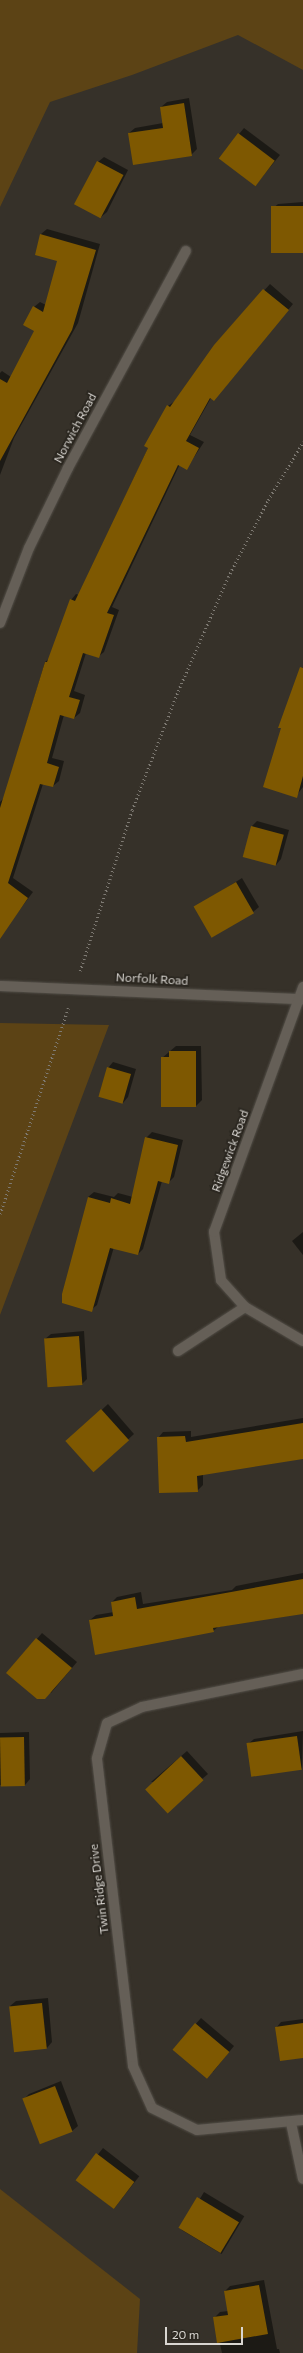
<!DOCTYPE html>
<html>
<head>
<meta charset="utf-8">
<style>
  body { margin:0 }
  #map { position:relative; width:303px; height:2353px; overflow:hidden; background:#363129; font-family:Commissioner,sans-serif }
  div>[style] { position:absolute }
  [style*='--x'] { left:calc(var(--x)*1px); top:calc(var(--y)*1px); width:calc(var(--w)*1px); rotate:calc(var(--a)*1deg) }
  .green>* { inset:0; background:#5c4315 }
  .shadow>* { inset:0; background:#0007; transform-origin:0 0 }
  .building>* { inset:0; background:#7e5801; transform-origin:0 0 }
  .path>* { height:2.5px; margin-top:-1.25px; transform-origin:0; background:repeating-linear-gradient(90deg,#7e7a73 0 1px,transparent 0 4px) }
  .roads { filter:drop-shadow(0 0 1px #524e47) drop-shadow(0 0 1px #524e47) }
  .minor>* { height:10px; margin:-5px; padding:0 5px; transform-origin:5px; border-radius:5px; background:#655f57 }
  span { translate:-50% -50%; white-space:nowrap; text-align:center; line-height:1.15; -webkit-text-stroke:4px #2b2720; paint-order:stroke }
  .street-label { font-size:12px; color:#d9d6d1 }
  .scale { position:absolute; left:165px; top:2327px; width:78px; height:18px; box-sizing:border-box; border:2px solid #d9d6d1; border-top:0; padding-left:5px; font-size:12px; line-height:14px; white-space:nowrap; color:#d9d6d1; -webkit-text-stroke:3px #2b2720; paint-order:stroke }
</style>
</head>
<body>
<div id="map">
  <div class="green">
    <i style="clip-path:polygon(0 0,303px 0,303px 70px,238px 35px,132px 75px,50px 102px,0 207px)"></i>
    <i style="clip-path:polygon(0 1023px,109px 1025px,0 1315px)"></i>
    <i style="clip-path:polygon(0 2189px,140px 2299px,137px 2353px,0 2353px)"></i>
  </div>
  <div class="shadow">
    <i style="clip-path:polygon(189px 98px,197px 149px,191px 155px,129px 133px,135px 128px,163px 123px,161px 107px,167px 102px)"></i>
    <i style="clip-path:polygon(244px 128px,280px 155px,255px 186px,239px 134px)"></i>
    <i style="clip-path:polygon(104px 157px,128px 170px,107px 212px,101px 217px,98px 162px)"></i>
    <i style="clip-path:polygon(303px 202px,303px 252px,272px 209px,278px 204px)"></i>
    <i style="clip-path:polygon(47px 229px,100px 244px,78px 323px,14px 438px,0 475px,0 373px,2px 371px,11px 377px,36px 330px,34px 307px,40px 302px,46px 305px,59px 261px,41px 234px)"></i>
    <i style="clip-path:polygon(270px 284px,293px 304px,219px 394px,211px 398px,190px 435px,204px 442px,187px 468px,180px 464px,112px 607px,119px 610px,104px 652px,98px 657px,86px 653px,74px 691px,85px 695px,80px 713px,74px 718px,64px 715px,52px 758px,64px 761px,59px 781px,53px 786px,43px 784px,13px 878px,33px 892px,3px 932px,0 930px,0 802px,4px 798px,45px 662px,50px 658px,71px 600px,76px 594px,79px 595px,168px 406px,175px 401px,215px 345px)"></i>
    <i style="clip-path:polygon(303px 667px,303px 787px,296px 796px,296px 682px)"></i>
    <i style="clip-path:polygon(257px 821px,289px 830px,281px 859px,276px 865px,252px 826px)"></i>
    <i style="clip-path:polygon(242px 878px,259px 907px,253px 912px,196px 907px)"></i>
    <i style="clip-path:polygon(176px 1046px,201px 1046px,202px 1100px,196px 1106px,162px 1106px,162px 1058px)"></i>
    <i style="clip-path:polygon(113px 1062px,136px 1069px,128px 1097px,123px 1103px,108px 1068px)"></i>
    <i style="clip-path:polygon(152px 1132px,183px 1140px,174px 1177px,168px 1183px,162px 1181px,143px 1249px,138px 1254px,114px 1247px,97px 1305px,91px 1310px,88px 1197px,94px 1192px,114px 1197px,118px 1193px,133px 1197px,146px 1138px)"></i>
    <i style="clip-path:polygon(303px 1232px,303px 1255px,292px 1241px)"></i>
    <i style="clip-path:polygon(84px 1331px,87px 1379px,82px 1384px,45px 1339px,51px 1334px)"></i>
    <i style="clip-path:polygon(108px 1404px,134px 1434px,94px 1471px,73px 1437px)"></i>
    <i style="clip-path:polygon(303px 1418px,303px 1458px,203px 1474px,203px 1485px,197px 1491px,158px 1438px,163px 1432px,191px 1431px,191px 1437px)"></i>
    <i style="clip-path:polygon(303px 1573px,303px 1610px,218px 1627px,213px 1631px,90px 1620px,96px 1615px,114px 1612px,112px 1602px,117px 1597px,141px 1592px,143px 1604px,232px 1590px,236px 1586px)"></i>
    <i style="clip-path:polygon(42px 1633px,77px 1662px,51px 1693px,8px 1673px)"></i>
    <i style="clip-path:polygon(303px 1731px,302px 1769px,248px 1744px,254px 1739px)"></i>
    <i style="clip-path:polygon(29px 1732px,30px 1779px,25px 1785px,0 1785px,0 1733px)"></i>
    <i style="clip-path:polygon(187px 1751px,208px 1774px,202px 1779px,151px 1782px)"></i>
    <i style="clip-path:polygon(48px 1998px,52px 2042px,47px 2048px,10px 2006px,16px 2001px)"></i>
    <i style="clip-path:polygon(201px 2018px,234px 2046px,213px 2072px,174px 2049px)"></i>
    <i style="clip-path:polygon(303px 2019px,303px 2056px,276px 2028px,281px 2022px)"></i>
    <i style="clip-path:polygon(61px 2081px,78px 2126px,72px 2131px,24px 2099px,29px 2094px)"></i>
    <i style="left:103px;top:2148px;width:46px;height:41px;rotate:38deg"></i>
    <i style="left:204px;top:2192px;width:47px;height:44px;rotate:31deg"></i>
    <i style="clip-path:polygon(264px 2280px,277px 2349px,279px 2349px,280px 2353px,222px 2353px,214px 2318px,220px 2312px,228px 2311px,225px 2291px,230px 2286px)"></i>
  </div>
  <div class="building">
    <i style="clip-path:polygon(184px 103px,192px 156px,133px 165px,128px 133px,163px 128px,160px 107px)"></i>
    <i style="left:238px;top:133px;width:46px;height:32px;rotate:37deg"></i>
    <i style="left:97px;top:161px;width:30px;height:49px;rotate:28deg"></i>
    <i style="left:303px;top:206px;width:47px;height:32px;rotate:90deg"></i>
    <i style="clip-path:polygon(40px 234px,96px 250px,72px 330px,0 461px,0 379px,7px 383px,34px 331px,23px 325px,33px 306px,43px 312px,57px 261px,35px 255px)"></i>
    <i style="clip-path:polygon(263px 289px,289px 310px,214px 401px,210px 398px,186px 441px,199px 448px,187px 470px,178px 465px,107px 613px,114px 615px,99px 658px,83px 653px,69px 697px,80px 700px,74px 719px,60px 715px,47px 763px,59px 767px,53px 787px,40px 784px,8px 883px,28px 898px,0 939px,0 808px,45px 662px,47px 662px,70px 599px,75px 601px,148px 448px,144px 446px,167px 405px,170px 407px,214px 345px)"></i>
    <i style="clip-path:polygon(300px 667px,303px 668px,303px 776px,297px 798px,263px 787px,281px 728px,278px 728px)"></i>
    <i style="left:251px;top:826px;width:34px;height:32px;rotate:15deg"></i>
    <i style="left:236px;top:882px;width:36px;height:49px;rotate:60deg"></i>
    <i style="clip-path:polygon(169px 1051px,196px 1051px,196px 1107px,161px 1107px,161px 1057px,169px 1057px)"></i>
    <i style="left:107px;top:1067px;width:25px;height:31px;rotate:16deg"></i>
    <i style="clip-path:polygon(145px 1137px,178px 1145px,169px 1184px,158px 1181px,138px 1255px,110px 1248px,92px 1312px,62px 1303px,62px 1294px,88px 1197px,110px 1203px,111px 1198px,130px 1204px)"></i>
    <i style="left:79px;top:1336px;width:49px;height:35px;rotate:86deg"></i>
    <i style="left:101px;top:1409px;width:42px;height:48px;rotate:48deg"></i>
    <i style="clip-path:polygon(303px 1423px,303px 1459px,197px 1476px,198px 1492px,159px 1493px,157px 1437px,185px 1436px,186px 1442px)"></i>
    <i style="clip-path:polygon(303px 1579px,303px 1614px,213px 1628px,214px 1632px,95px 1655px,89px 1620px,113px 1616px,111px 1602px,135px 1597px,137px 1609px)"></i>
    <i style="clip-path:polygon(36px 1638px,72px 1668px,45px 1699px,37px 1699px,6px 1673px)"></i>
    <i style="left:297px;top:1736px;width:34px;height:51px;rotate:82deg"></i>
    <i style="left:24px;top:1737px;width:49px;height:24px;rotate:89deg"></i>
    <i style="left:181px;top:1756px;width:33px;height:49px;rotate:47deg"></i>
    <i style="left:42px;top:2003px;width:46px;height:33px;rotate:84deg"></i>
    <i style="left:195px;top:2023px;width:45px;height:35px;rotate:40deg"></i>
    <i style="clip-path:polygon(303px 2023px,303px 2058px,280px 2061px,275px 2027px)"></i>
    <i style="left:55px;top:2086px;width:49px;height:35px;rotate:69deg"></i>
    <i style="left:96px;top:2153px;width:48px;height:34px;rotate:37deg"></i>
    <i style="left:197px;top:2197px;width:49px;height:36px;rotate:31deg"></i>
    <i style="clip-path:polygon(259px 2285px,268px 2334px,217px 2343px,213px 2317px,228px 2315px,224px 2291px)"></i>
  </div>
  <div class="path">
    <i style="--x:80;--y:971;--w:169;--a:-72.1"></i>
    <i style="--x:132;--y:810;--w:128;--a:-68.9"></i>
    <i style="--x:178;--y:691;--w:124;--a:-66.3"></i>
    <i style="--x:228;--y:577;--w:87;--a:-62.5"></i>
    <i style="--x:268;--y:500;--w:68;--a:-58.9"></i>
    <i style="--x:0;--y:1214;--w:217;--a:-71.7"></i>
  </div>
  <div class="roads">
    <div class="minor">
      <i style="--x:0;--y:623;--w:80;--a:-68.9"></i>
      <i style="--x:29;--y:548;--w:89;--a:-64"></i>
      <i style="--x:68;--y:468;--w:247;--a:-61.5"></i>
      <i style="--x:0;--y:986;--w:303;--a:2.5"></i>
      <i style="--x:245;--y:1307;--w:67;--a:30.4"></i>
      <i style="--x:178;--y:1351;--w:80;--a:-33.3"></i>
      <i style="--x:245;--y:1307;--w:36;--a:-132"></i>
      <i style="--x:221;--y:1280;--w:49;--a:-98.3"></i>
      <i style="--x:214;--y:1232;--w:261;--a:-70"></i>
      <i style="--x:303;--y:1674;--w:164;--a:168.4"></i>
      <i style="--x:142;--y:1707;--w:38;--a:155"></i>
      <i style="--x:107;--y:1723;--w:37;--a:106"></i>
      <i style="--x:97;--y:1759;--w:309;--a:83.3"></i>
      <i style="--x:133;--y:2066;--w:46;--a:65.7"></i>
      <i style="--x:152;--y:2108;--w:50;--a:26.1"></i>
      <i style="--x:197;--y:2130;--w:106;--a:-5.4"></i>
      <i style="--x:291;--y:2123;--w:57;--a:77.9"></i>
    </div>
  </div>
  <div class="street-label">
    <span style="left:75px;top:428px;rotate:-62deg">Norwich Road</span>
    <span style="left:152px;top:979px;rotate:3deg">Norfolk Road</span>
    <span style="left:230px;top:1151px;rotate:-70deg">Ridgewick Road</span>
    <span style="left:99px;top:1889px;rotate:-97deg">Twin Ridge Drive</span>
  </div>
  <div class="scale">20 m</div>
</div>
</body>
</html>
